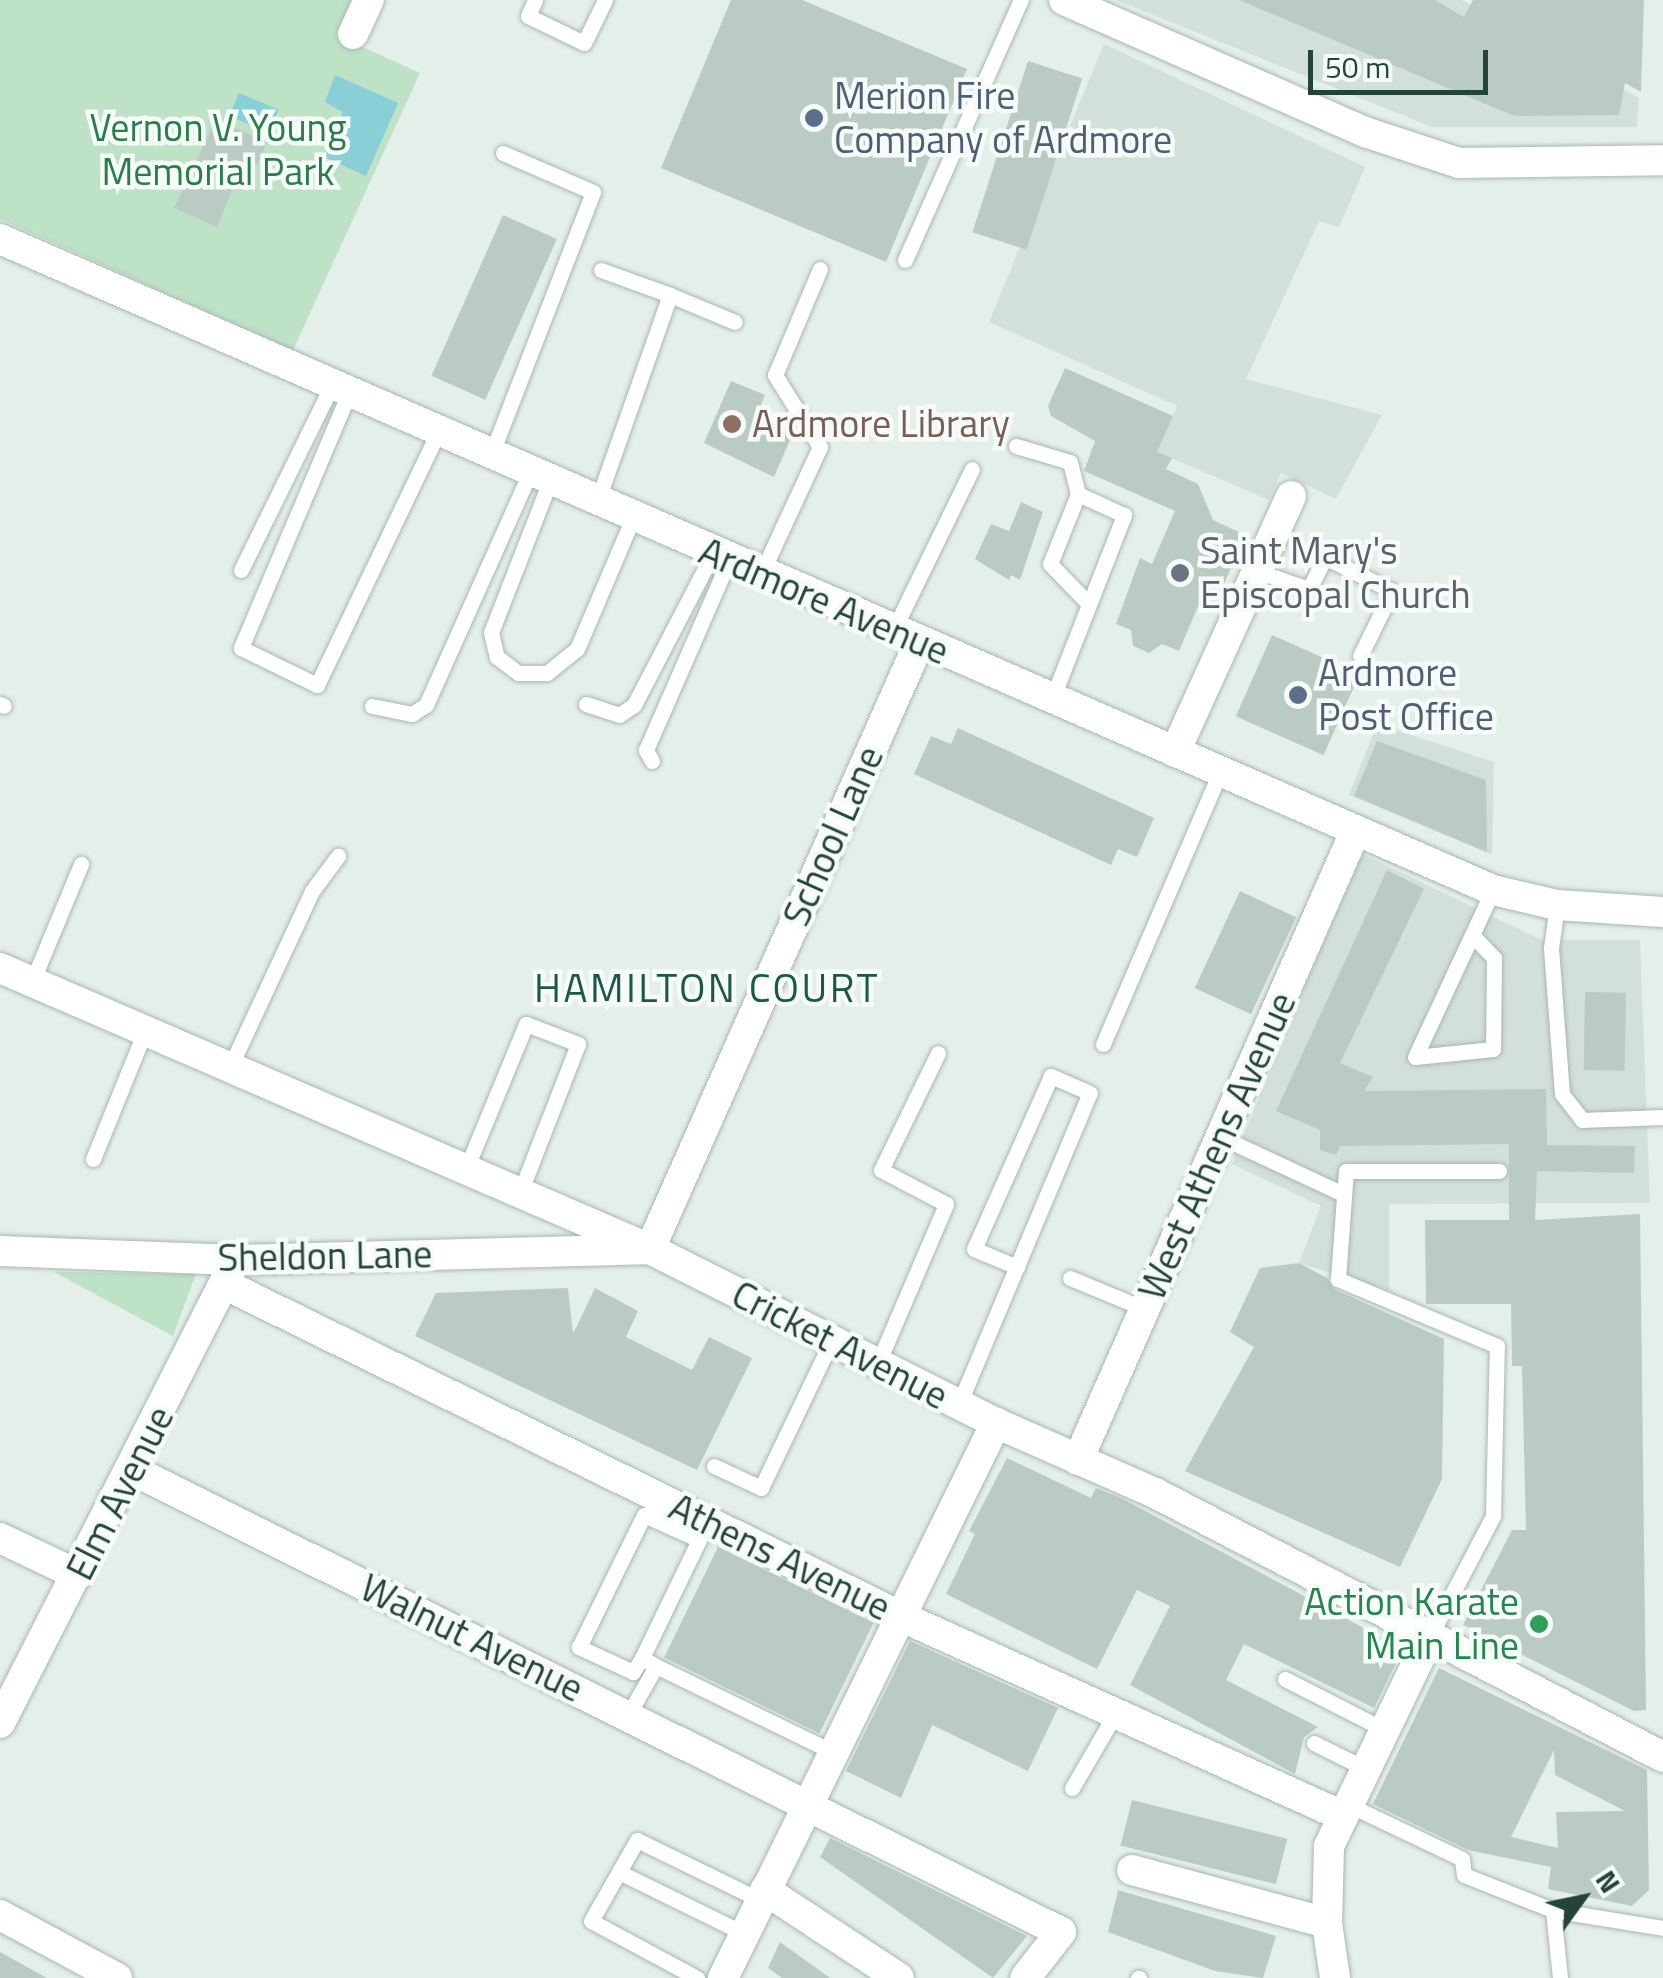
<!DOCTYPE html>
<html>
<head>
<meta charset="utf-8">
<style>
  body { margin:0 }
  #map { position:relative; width:1663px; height:1978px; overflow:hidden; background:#e5efea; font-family:"Titillium Web",sans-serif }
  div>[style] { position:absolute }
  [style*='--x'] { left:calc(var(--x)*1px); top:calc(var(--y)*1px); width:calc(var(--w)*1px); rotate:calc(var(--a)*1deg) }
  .built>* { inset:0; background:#d3e0d9 }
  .green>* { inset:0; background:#bde2c5 }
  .water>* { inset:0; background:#89cfd8; transform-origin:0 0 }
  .building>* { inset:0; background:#bacbc3; transform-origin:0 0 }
  .roads { filter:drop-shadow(0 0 2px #a7b8b1) drop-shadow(0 0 2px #a7b8b1) }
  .service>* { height:15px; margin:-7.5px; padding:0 7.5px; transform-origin:7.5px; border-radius:7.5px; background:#fff }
  .minor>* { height:30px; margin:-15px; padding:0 15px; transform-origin:15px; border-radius:15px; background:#fff }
  .tertiary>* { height:30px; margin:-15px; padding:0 15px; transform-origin:15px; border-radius:15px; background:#fff }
  .dots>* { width:28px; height:28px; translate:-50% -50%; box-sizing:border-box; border:5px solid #f6fbf9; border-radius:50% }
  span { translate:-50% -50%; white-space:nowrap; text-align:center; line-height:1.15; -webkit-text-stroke:9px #f6fbf9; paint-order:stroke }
  .service-label { font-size:38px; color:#4e5e75 }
  .left { translate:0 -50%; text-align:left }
  .park-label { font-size:38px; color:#287e47 }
  .education-label { font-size:38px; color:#785e54 }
  .worship-label { font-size:38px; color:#5b616d }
  .street-label { font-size:38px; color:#224439 }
  .leisure-label { font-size:38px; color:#27864d }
  .right { translate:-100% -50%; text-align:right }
  .neighbourhood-label { font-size:40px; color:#1c5847; letter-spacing:2.5px }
  .north { position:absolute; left:1533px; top:1848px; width:100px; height:100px; -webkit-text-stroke:8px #f6fbf9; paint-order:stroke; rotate:57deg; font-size:28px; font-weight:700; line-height:40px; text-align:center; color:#224439 }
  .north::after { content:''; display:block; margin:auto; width:35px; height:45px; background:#224439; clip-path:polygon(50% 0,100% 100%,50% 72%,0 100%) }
  .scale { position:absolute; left:1308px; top:50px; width:180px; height:45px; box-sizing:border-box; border:5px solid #224439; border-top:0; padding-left:12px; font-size:30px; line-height:35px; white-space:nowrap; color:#224439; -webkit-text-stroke:8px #f6fbf9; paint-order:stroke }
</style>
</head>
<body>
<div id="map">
  <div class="built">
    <i style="clip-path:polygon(1116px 0,1462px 0,1639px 98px,1637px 127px,1432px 127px)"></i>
    <i style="clip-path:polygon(1104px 44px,1365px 167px,1339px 227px,1319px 221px,1246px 379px,1382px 415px,1336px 499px,1281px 473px,1269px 500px,1157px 452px,1177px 406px,989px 322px)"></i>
    <i style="clip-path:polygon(1377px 724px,1494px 762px,1492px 855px,1349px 795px)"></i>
    <i style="clip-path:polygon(1360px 853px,1542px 940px,1640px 940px,1650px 1203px,1389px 1204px,1389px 1290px,1299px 1263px,1321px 1206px,1232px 1164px)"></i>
  </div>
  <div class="green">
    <i style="clip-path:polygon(0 0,351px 0,336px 35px,420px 73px,293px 350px,0 219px)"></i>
    <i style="clip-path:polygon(54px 1272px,196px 1274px,173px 1336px)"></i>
  </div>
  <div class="water">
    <i style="clip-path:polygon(335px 75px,398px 103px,366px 176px,324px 157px,343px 112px,325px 102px)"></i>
    <i style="left:239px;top:93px;width:43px;height:25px;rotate:23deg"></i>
  </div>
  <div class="building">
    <i style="clip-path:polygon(731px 0,802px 0,967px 69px,886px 262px,661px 168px)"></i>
    <i style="clip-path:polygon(1239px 0,1435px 0,1464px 17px,1473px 0,1644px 0,1641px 92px,1625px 83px,1619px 115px,1514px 116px)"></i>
    <i style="left:1028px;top:61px;width:57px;height:180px;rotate:18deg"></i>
    <i style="clip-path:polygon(215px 120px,267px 142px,257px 165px,245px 159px,217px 227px,174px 208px)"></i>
    <i style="left:503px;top:215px;width:59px;height:176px;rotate:24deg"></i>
    <i style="clip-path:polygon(1065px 368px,1173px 416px,1157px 452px,1172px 458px,1166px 469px,1198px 484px,1213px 520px,1245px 535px,1216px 603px,1202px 597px,1179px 651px,1162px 644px,1149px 653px,1133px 646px,1131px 630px,1116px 624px,1140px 558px,1152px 564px,1175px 511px,1084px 471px,1095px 441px,1051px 416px,1048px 406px)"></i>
    <i style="clip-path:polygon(731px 381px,765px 395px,757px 415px,794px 431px,774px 477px,704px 443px)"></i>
    <i style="clip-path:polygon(1021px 502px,1043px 512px,1020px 580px,1011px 575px,1009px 580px,975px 559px,991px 524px,1009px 531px)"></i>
    <i style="left:1272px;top:635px;width:96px;height:89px;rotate:24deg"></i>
    <i style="clip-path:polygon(958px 728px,1154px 818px,1137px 857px,1118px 849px,1111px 865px,914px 774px,931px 736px,951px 744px)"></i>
    <i style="clip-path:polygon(1377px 741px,1486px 780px,1487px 852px,1354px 796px)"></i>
    <i style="clip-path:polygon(1387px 870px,1424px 889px,1340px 1063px,1373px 1077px,1364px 1091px,1546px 1089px,1547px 1145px,1635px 1146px,1634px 1173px,1537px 1171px,1535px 1220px,1640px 1214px,1646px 1710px,1634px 1711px,1463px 1625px,1512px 1530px,1526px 1530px,1522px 1366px,1512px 1366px,1511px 1304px,1426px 1304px,1425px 1220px,1509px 1220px,1509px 1144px,1340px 1146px,1336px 1155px,1320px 1150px,1320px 1130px,1276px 1111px)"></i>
    <i style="left:1240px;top:891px;width:62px;height:107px;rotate:25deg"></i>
    <i style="left:1585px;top:992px;width:41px;height:78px;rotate:1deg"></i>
    <i style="clip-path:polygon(1299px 1263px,1327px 1278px,1334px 1289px,1444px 1339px,1442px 1479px,1400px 1567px,1185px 1471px,1254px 1347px,1230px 1332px,1260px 1268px)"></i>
    <i style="clip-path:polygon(568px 1288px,573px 1334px,595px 1288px,638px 1311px,626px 1337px,692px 1370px,709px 1337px,752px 1358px,697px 1470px,415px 1336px,436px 1293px)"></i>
    <i style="clip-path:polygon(1007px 1458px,1091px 1498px,1096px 1488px,1121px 1498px,1403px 1649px,1374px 1708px,1244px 1644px,1226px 1680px,1318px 1727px,1304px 1737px,1295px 1774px,1130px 1685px,1170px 1606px,1137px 1590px,1097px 1669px,946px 1594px,975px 1534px,969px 1531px)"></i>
    <i style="left:718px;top:1547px;width:173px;height:123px;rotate:26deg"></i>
    <i style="clip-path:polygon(910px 1641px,1058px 1708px,1028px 1771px,932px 1725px,901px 1798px,846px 1771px)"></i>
    <i style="clip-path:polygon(evenodd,1439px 1668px,1647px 1770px,1649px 1890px,1632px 1906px,1548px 1889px,1551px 1867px,1468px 1850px,1373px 1804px,1439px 1668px,1554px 1750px,1555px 1775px,1625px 1811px,1556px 1812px,1558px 1848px,1511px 1837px,1554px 1750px)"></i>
    <i style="left:1132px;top:1800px;width:160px;height:47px;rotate:14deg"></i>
    <i style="clip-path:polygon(830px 1838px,1027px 1936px,993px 1978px,820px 1857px)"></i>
    <i style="clip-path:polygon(1118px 1890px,1276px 1936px,1263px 1978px,1215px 1971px,1108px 1932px)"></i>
    <i style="clip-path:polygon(780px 1942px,830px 1978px,782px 1978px,768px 1968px)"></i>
    <i style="clip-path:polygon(0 1952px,47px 1978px,0 1978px)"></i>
  </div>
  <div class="roads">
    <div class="service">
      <i style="--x:535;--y:0;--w:17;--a:114"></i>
      <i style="--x:528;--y:16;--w:62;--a:25.7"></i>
      <i style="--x:584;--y:43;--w:48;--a:-64"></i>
      <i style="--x:905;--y:260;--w:285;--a:-66"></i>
      <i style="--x:601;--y:270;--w:73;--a:19.9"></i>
      <i style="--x:349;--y:393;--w:277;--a:113"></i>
      <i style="--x:241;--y:648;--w:85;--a:26"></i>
      <i style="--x:317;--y:685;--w:280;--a:-64.4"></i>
      <i style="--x:1016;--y:446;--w:56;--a:16.5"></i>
      <i style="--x:1070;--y:462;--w:33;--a:76"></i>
      <i style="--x:491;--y:455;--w:282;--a:-68.8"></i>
      <i style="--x:593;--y:192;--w:98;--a:-156.6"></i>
      <i style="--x:550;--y:481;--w:162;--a:111.3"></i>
      <i style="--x:491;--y:632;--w:26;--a:77"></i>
      <i style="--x:497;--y:657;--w:26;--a:37"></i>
      <i style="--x:518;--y:673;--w:29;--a:0"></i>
      <i style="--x:547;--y:673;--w:38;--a:-39"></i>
      <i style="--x:577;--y:649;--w:142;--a:-66.9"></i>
      <i style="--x:597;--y:502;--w:219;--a:-70.6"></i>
      <i style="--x:670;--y:295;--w:70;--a:22.6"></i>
      <i style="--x:241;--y:570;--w:206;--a:-63.8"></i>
      <i style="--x:1257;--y:571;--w:55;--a:19.1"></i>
      <i style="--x:1309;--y:589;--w:36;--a:-63"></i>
      <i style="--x:1325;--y:557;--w:75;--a:26.9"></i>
      <i style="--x:1392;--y:591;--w:72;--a:116.2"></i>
      <i style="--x:761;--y:574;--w:140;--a:-65.1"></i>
      <i style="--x:820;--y:447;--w:85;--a:-122"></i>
      <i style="--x:775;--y:375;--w:115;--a:-67"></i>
      <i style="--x:893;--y:631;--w:180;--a:-64"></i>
      <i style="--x:1052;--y:699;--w:198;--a:-68.6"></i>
      <i style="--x:1124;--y:515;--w:51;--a:-155.5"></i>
      <i style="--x:1078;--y:494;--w:75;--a:111.8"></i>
      <i style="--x:1050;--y:564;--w:54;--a:45.7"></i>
      <i style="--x:0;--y:704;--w:4;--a:27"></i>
      <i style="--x:586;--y:704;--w:35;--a:18"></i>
      <i style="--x:619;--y:715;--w:18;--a:-34"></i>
      <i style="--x:634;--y:705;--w:171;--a:-62.5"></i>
      <i style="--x:372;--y:706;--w:41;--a:11.3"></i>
      <i style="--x:412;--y:714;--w:17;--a:-33"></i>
      <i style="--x:426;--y:705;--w:255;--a:-65.9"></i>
      <i style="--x:652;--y:761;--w:13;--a:-119"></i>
      <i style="--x:646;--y:750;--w:207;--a:-66.4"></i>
      <i style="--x:1557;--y:905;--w:43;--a:97.9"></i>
      <i style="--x:1551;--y:948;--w:146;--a:85.7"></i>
      <i style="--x:1562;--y:1094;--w:33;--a:52"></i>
      <i style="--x:1582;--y:1120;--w:81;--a:-2.1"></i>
      <i style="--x:1472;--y:935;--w:32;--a:46"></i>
      <i style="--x:1494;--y:958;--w:91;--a:90.6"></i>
      <i style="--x:1493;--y:1049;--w:78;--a:174.1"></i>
      <i style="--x:1415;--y:1057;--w:184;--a:-65"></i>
      <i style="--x:32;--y:982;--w:128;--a:-67.4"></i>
      <i style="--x:1103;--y:1044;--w:296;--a:-66.7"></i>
      <i style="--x:230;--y:1067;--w:194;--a:-65"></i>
      <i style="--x:312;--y:891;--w:44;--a:-53.4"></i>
      <i style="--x:1221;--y:1137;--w:135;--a:25"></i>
      <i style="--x:93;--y:1159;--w:138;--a:-67.9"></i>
      <i style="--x:466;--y:1169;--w:157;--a:-67.5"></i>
      <i style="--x:526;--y:1024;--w:56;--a:21"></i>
      <i style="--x:578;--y:1044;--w:160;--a:111.3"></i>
      <i style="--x:1070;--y:1278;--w:81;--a:22.5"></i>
      <i style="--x:878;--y:1363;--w:173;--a:-66.8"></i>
      <i style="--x:946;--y:1204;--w:73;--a:-152.4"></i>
      <i style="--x:881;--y:1170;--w:130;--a:-64"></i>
      <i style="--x:959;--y:1404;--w:337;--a:-67.2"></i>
      <i style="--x:1090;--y:1093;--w:43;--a:-156.4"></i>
      <i style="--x:1051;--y:1076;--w:189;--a:114"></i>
      <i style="--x:974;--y:1249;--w:47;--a:22.7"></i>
      <i style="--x:714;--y:1466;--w:52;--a:25.1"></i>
      <i style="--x:761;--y:1488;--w:164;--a:-64.4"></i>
      <i style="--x:1430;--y:1636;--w:136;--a:-62.3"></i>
      <i style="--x:1493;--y:1516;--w:170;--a:-88.7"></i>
      <i style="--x:1497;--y:1346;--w:173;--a:-157.2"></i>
      <i style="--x:1338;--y:1279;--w:108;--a:-85.8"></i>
      <i style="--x:1346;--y:1171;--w:153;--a:0"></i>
      <i style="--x:642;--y:1658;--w:17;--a:123"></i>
      <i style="--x:633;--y:1672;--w:60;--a:-155.2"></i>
      <i style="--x:579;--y:1647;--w:147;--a:-63.8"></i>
      <i style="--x:644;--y:1515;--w:60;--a:24.4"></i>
      <i style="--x:699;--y:1540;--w:131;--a:115.8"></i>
      <i style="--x:642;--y:1658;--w:16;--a:30"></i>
      <i style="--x:1285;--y:1679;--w:112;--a:27"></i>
      <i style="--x:628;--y:1715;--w:56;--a:-60.3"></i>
      <i style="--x:656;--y:1666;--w:199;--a:25.9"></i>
      <i style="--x:1314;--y:1743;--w:56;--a:26.6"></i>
      <i style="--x:1072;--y:1788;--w:86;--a:-59.8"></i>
      <i style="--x:1349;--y:1805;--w:125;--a:25.5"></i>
      <i style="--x:1462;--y:1859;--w:16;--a:83"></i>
      <i style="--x:1464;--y:1875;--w:96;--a:21.5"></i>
      <i style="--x:1553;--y:1910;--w:68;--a:84.1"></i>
      <i style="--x:619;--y:1872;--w:140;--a:26.2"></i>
      <i style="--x:1553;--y:1910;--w:111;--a:9.3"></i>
      <i style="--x:697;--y:1978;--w:120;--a:-151.7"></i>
      <i style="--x:591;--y:1921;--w:93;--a:-60.4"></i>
      <i style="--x:637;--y:1840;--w:137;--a:26"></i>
      <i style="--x:1138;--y:1978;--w:1;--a:0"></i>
    </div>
    <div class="minor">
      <i style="--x:1064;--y:0;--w:329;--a:23.7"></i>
      <i style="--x:1365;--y:132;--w:99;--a:18.3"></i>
      <i style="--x:1459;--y:163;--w:204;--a:-0.8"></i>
      <i style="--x:353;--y:34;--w:38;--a:-65"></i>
      <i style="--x:1175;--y:752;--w:281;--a:-65.6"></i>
      <i style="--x:0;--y:968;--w:708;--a:23.38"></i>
      <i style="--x:650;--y:1249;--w:387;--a:26.7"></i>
      <i style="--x:996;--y:1423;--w:176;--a:23.8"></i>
      <i style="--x:1157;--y:1494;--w:570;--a:27.46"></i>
      <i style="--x:0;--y:1251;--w:235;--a:2.2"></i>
      <i style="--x:235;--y:1260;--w:415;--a:-1.5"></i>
      <i style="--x:650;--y:1249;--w:663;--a:-66.06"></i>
      <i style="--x:224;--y:1284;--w:755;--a:26.16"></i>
      <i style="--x:902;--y:1617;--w:484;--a:24.3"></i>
      <i style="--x:1078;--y:1460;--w:686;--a:-66.2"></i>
      <i style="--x:134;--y:1471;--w:1035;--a:26.44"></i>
      <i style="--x:1061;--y:1932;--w:58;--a:128"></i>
      <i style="--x:0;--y:1538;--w:86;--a:25.4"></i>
      <i style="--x:0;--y:1723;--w:512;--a:-63.03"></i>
      <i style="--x:1132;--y:1870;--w:202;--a:15.2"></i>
      <i style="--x:0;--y:1915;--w:133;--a:28.3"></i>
      <i style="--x:723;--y:1978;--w:619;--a:-63.81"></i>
      <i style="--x:1335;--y:1978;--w:56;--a:-98.3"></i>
      <i style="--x:1327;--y:1923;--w:77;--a:-88.5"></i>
      <i style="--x:1329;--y:1846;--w:233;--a:-64.3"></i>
    </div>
    <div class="tertiary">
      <i style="--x:0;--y:239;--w:1629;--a:23.56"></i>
      <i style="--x:1493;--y:890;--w:66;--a:13.2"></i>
      <i style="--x:1557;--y:905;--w:106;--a:3.8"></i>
      <i style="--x:765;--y:1890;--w:160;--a:33.3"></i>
    </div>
  </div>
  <div class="dots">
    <i style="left:814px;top:118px;background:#5c6f8a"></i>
    <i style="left:732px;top:424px;background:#8d6e63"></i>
    <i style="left:1180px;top:573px;background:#6b7280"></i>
    <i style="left:1298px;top:695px;background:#5c6f8a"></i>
    <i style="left:1539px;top:1624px;background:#2e9e5b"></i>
  </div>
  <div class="service-label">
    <span class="left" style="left:834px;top:118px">Merion Fire<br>Company of Ardmore</span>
    <span class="left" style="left:1318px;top:695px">Ardmore<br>Post Office</span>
  </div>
  <div class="park-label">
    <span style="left:218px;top:150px">Vernon V. Young<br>Memorial Park</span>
  </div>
  <div class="education-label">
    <span class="left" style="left:752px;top:424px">Ardmore Library</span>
  </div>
  <div class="worship-label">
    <span class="left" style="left:1200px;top:573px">Saint Mary's<br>Episcopal Church</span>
  </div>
  <div class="street-label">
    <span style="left:824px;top:601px;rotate:23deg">Ardmore Avenue</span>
    <span style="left:833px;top:836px;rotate:-66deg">School Lane</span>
    <span style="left:1217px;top:1146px;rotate:-66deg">West Athens Avenue</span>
    <span style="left:325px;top:1256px;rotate:-1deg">Sheldon Lane</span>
    <span style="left:840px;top:1345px;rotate:27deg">Cricket Avenue</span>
    <span style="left:120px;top:1493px;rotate:-63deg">Elm Avenue</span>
    <span style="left:780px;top:1557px;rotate:26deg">Athens Avenue</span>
    <span style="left:472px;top:1638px;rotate:26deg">Walnut Avenue</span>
  </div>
  <div class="leisure-label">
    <span class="right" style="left:1519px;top:1624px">Action Karate<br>Main Line</span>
  </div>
  <div class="neighbourhood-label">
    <span style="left:707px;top:988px">HAMILTON COURT</span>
  </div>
  <div class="north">N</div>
  <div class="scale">50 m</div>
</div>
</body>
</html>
